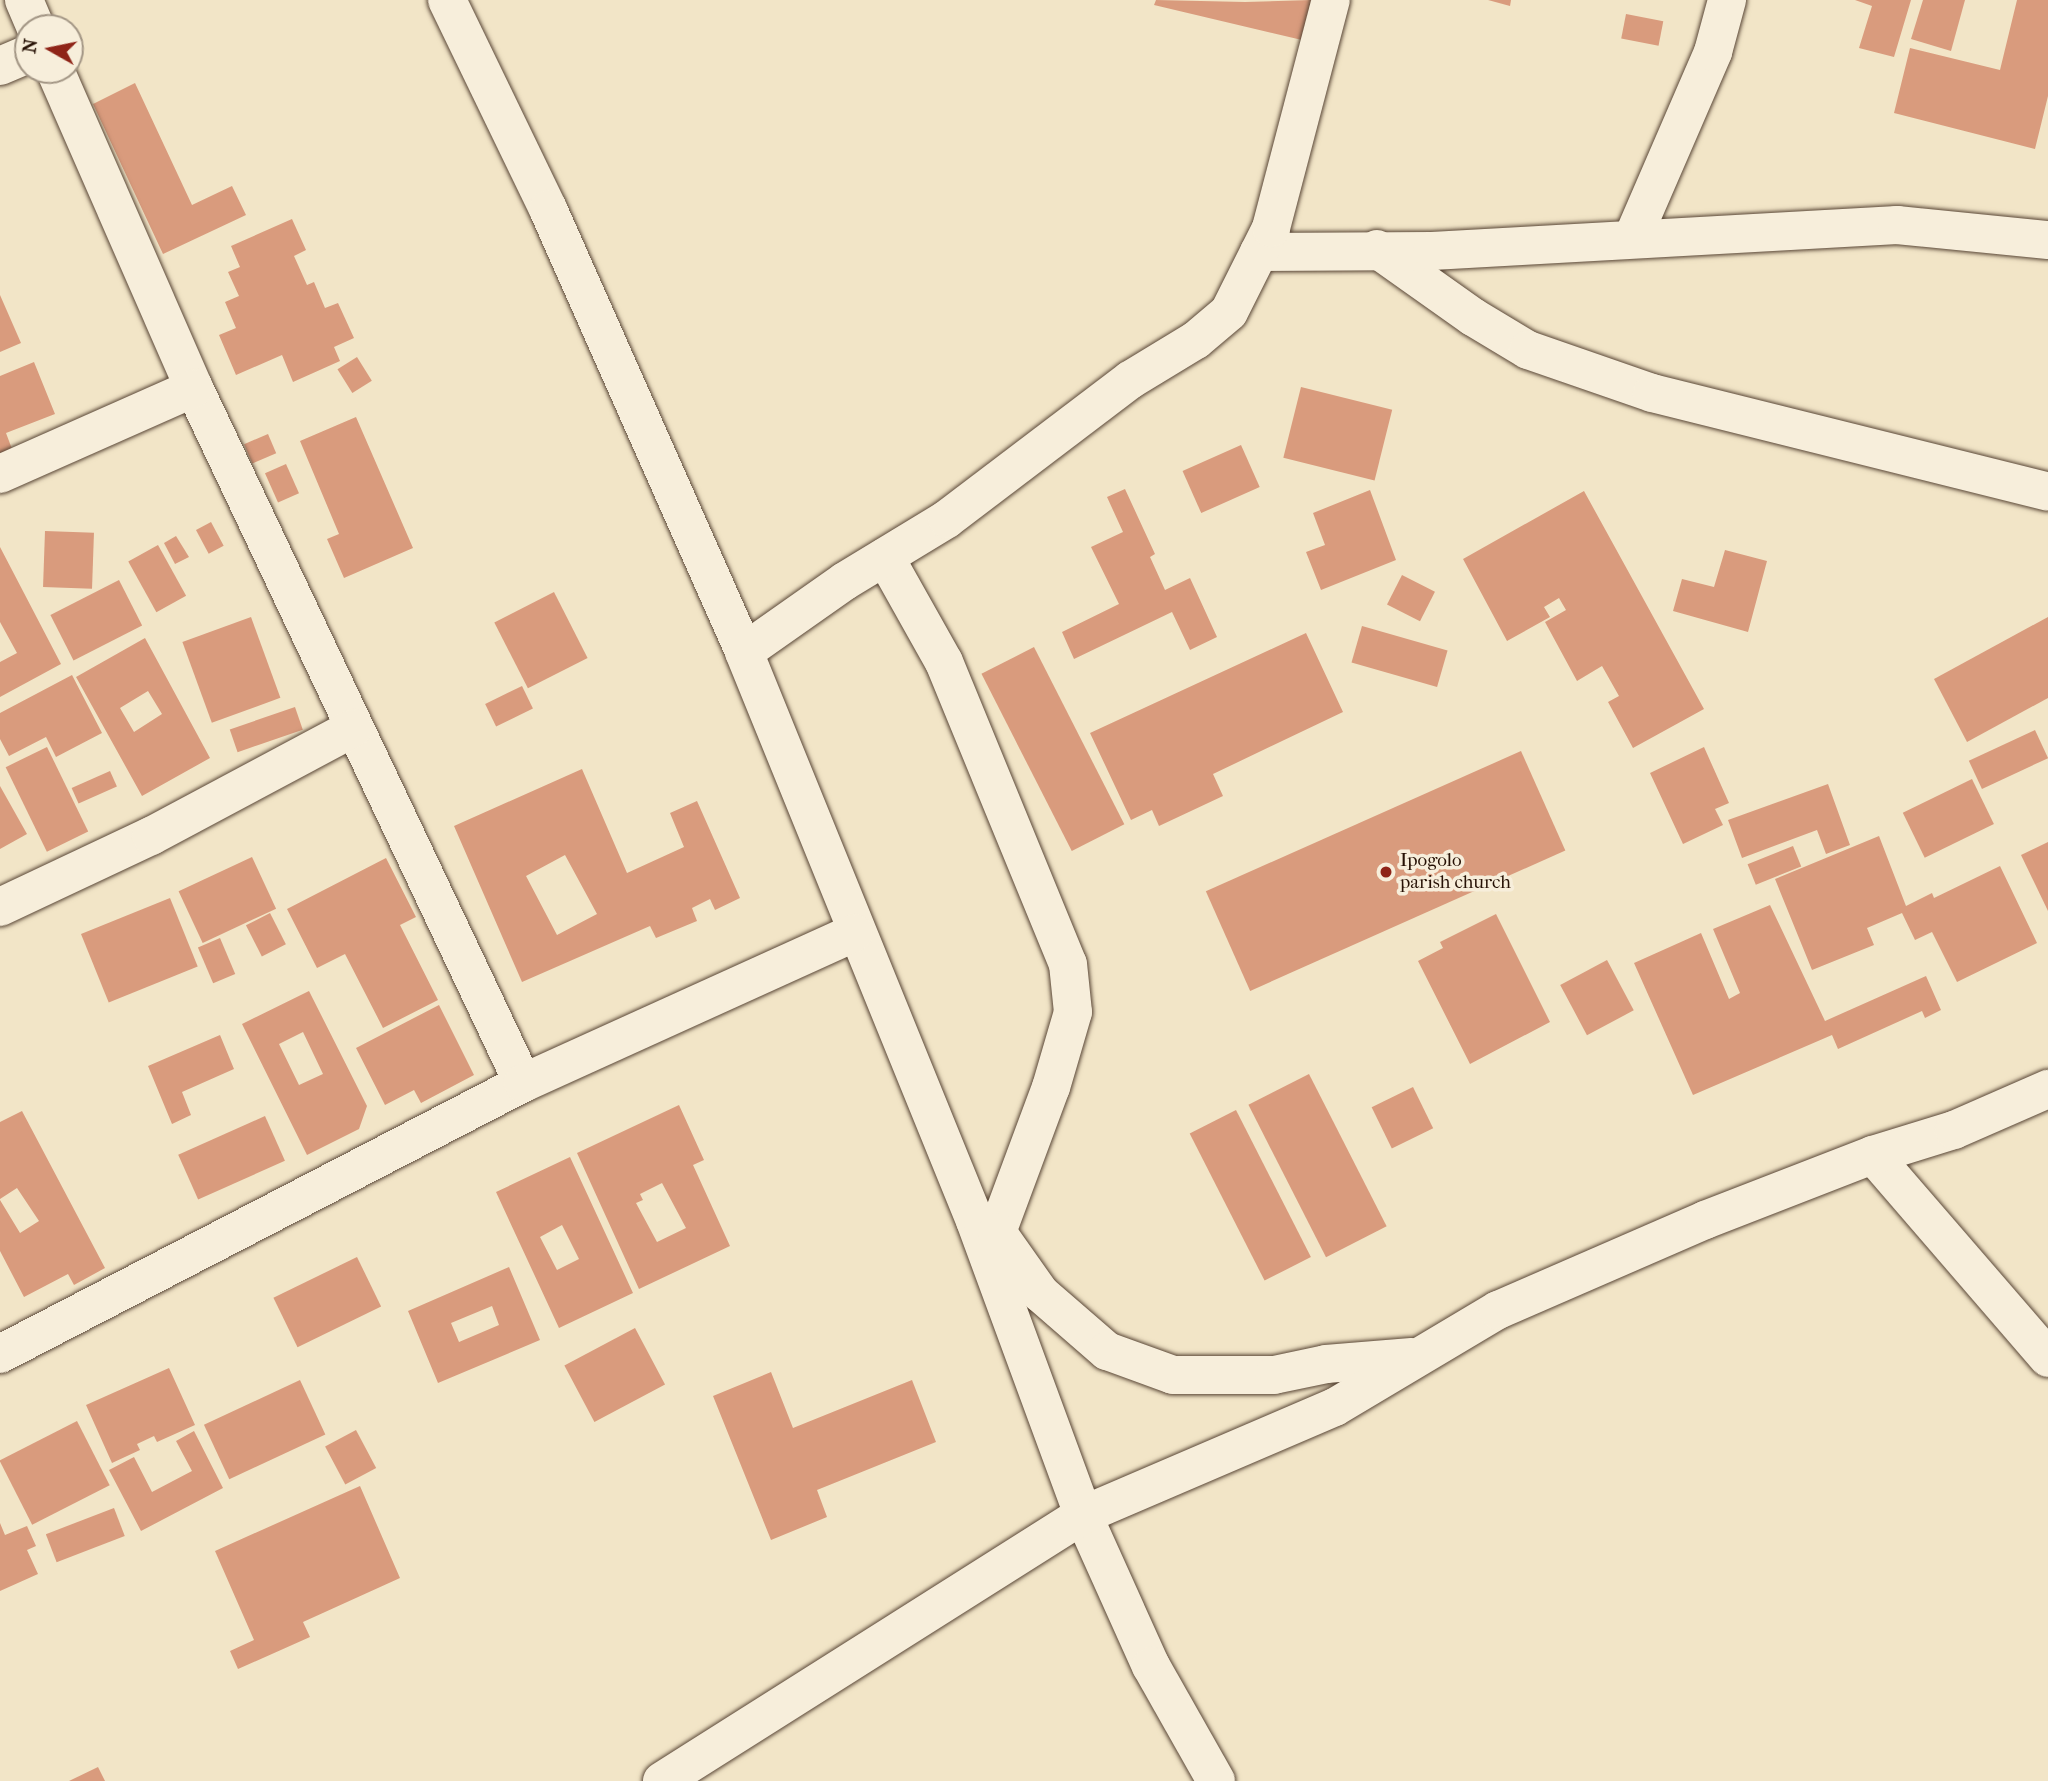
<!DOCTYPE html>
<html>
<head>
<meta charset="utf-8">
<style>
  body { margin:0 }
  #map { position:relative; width:2048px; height:1781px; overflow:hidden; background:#f2e5c7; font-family:"IM FELL French Canon",serif }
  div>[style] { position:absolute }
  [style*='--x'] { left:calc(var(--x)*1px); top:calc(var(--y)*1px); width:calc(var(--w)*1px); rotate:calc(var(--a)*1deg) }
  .building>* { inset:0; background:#d99b7d; transform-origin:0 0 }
  .roads { filter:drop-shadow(0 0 2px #594636) drop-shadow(0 0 2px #594636) }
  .minor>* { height:38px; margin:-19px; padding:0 19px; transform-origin:19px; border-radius:19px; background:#f7eedb }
  .dots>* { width:19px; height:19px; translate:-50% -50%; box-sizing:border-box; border:4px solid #f7eedb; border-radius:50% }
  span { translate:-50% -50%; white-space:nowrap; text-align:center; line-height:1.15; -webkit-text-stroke:7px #f7eedb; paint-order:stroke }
  .poi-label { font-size:19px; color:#261105 }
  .left { translate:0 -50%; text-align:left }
  .north { position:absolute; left:14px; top:14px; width:70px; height:70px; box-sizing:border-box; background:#f7eedb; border:2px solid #a39685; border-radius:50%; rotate:279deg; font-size:19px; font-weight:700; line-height:28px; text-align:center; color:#261105 }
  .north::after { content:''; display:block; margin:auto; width:24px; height:32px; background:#8f2418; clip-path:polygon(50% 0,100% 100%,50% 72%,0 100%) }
</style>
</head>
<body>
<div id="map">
  <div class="building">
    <i style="clip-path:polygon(1156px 0,1245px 2px,1311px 0,1302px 40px,1154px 5px)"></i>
    <i style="clip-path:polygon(1488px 0,1511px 0,1510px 6px)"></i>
    <i style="clip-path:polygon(1855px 0,1911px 0,1894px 57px,1859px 48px,1872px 6px)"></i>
    <i style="clip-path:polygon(1923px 0,1965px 0,1951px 51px,1911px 39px)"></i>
    <i style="clip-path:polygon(2017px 0,2048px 0,2048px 96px,2035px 149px,1894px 113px,1910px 48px,2000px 70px)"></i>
    <i style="left:1626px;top:14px;width:38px;height:25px;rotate:11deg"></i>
    <i style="clip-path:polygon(135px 83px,192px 205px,232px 186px,246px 215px,163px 254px,93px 104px)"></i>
    <i style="clip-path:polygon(292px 219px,306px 250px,294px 256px,307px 285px,314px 282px,325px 308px,338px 303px,354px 338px,334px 347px,340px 361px,293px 382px,282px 355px,236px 375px,219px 335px,236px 328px,225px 302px,239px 296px,228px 272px,240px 267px,231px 246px)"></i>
    <i style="clip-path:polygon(0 295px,21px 343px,0 352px)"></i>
    <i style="left:357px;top:357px;width:28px;height:23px;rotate:58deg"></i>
    <i style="clip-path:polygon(34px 362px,55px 414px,6px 433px,12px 449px,0 454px,0 376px)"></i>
    <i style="left:1301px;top:387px;width:94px;height:73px;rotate:14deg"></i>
    <i style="clip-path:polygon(356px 417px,413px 548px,344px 578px,327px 539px,339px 534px,300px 441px)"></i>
    <i style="left:268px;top:434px;width:21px;height:26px;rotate:67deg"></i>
    <i style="left:1241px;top:445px;width:46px;height:64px;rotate:66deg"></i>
    <i style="left:286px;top:464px;width:32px;height:23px;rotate:66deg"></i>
    <i style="clip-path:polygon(1125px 489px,1155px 554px,1150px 557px,1165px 590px,1190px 578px,1217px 637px,1190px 650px,1172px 612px,1074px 659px,1062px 632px,1119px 604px,1091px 547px,1123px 532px,1107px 497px)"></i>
    <i style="clip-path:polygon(1370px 490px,1396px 560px,1321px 590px,1306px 552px,1325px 545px,1313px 513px)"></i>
    <i style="clip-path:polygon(1584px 491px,1704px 709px,1633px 748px,1608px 702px,1619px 696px,1602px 666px,1577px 681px,1545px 622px,1566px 610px,1559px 598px,1544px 607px,1550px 617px,1507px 641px,1463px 559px)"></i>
    <i style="left:211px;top:522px;width:27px;height:17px;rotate:62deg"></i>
    <i style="left:45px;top:531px;width:49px;height:56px;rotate:2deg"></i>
    <i style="clip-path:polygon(176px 536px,189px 557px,175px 564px,164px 543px)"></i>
    <i style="left:158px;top:545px;width:58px;height:34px;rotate:61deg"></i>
    <i style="clip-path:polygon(0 547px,61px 664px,0 697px,0 662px,17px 653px,0 622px)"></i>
    <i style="clip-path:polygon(1725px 550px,1767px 561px,1748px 632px,1673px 611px,1682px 579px,1714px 587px)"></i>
    <i style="left:1402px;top:575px;width:37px;height:33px;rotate:27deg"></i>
    <i style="left:119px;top:580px;width:51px;height:77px;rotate:63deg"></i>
    <i style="left:554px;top:592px;width:74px;height:67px;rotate:63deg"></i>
    <i style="left:251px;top:617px;width:86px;height:73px;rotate:70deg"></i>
    <i style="clip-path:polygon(2048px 617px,2048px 698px,1967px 742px,1934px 679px)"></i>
    <i style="left:1362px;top:626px;width:89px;height:38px;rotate:16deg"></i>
    <i style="clip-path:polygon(1306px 633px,1343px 712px,1213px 774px,1223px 796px,1159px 826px,1152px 810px,1131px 820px,1090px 733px)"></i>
    <i style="clip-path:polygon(evenodd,145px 638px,210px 758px,142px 796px,76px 677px,145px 638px,148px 691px,162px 714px,134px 732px,120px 708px,148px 691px)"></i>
    <i style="left:1034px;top:647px;width:199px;height:59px;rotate:63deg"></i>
    <i style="clip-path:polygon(72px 675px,102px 733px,56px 757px,46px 737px,9px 756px,0 739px,0 713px)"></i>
    <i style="left:522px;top:686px;width:25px;height:41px;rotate:64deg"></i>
    <i style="left:295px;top:707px;width:24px;height:69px;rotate:71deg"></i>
    <i style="left:2035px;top:730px;width:31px;height:73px;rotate:65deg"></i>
    <i style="left:47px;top:747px;width:94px;height:46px;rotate:64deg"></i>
    <i style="clip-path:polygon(1704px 747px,1729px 803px,1715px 809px,1723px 825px,1683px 844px,1650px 773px)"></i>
    <i style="left:1521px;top:751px;width:109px;height:345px;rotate:66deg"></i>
    <i style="clip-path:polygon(evenodd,582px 769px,627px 873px,684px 847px,670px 813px,697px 801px,740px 898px,715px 910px,710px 899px,692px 908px,697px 921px,656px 938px,650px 926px,522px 982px,454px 826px,582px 769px,565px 855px,597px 914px,557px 935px,526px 876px,565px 855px)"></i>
    <i style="left:110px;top:771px;width:17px;height:42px;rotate:66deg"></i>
    <i style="left:1972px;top:779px;width:50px;height:77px;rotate:64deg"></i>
    <i style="clip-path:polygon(1828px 784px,1850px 845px,1826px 854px,1817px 830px,1742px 858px,1728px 820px)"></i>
    <i style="clip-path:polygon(0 786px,27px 834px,0 849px)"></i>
    <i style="clip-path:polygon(1879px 836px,1906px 906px,1932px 893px,1934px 898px,2000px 866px,2037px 943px,1957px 982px,1932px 932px,1915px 940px,1902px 913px,1867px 928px,1874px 945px,1812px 970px,1775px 879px)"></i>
    <i style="clip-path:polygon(2048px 842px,2048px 911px,2021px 855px)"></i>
    <i style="left:1793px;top:846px;width:22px;height:49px;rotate:68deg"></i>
    <i style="left:252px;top:857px;width:57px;height:81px;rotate:65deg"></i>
    <i style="clip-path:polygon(386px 858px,416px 917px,400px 925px,438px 1000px,383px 1028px,345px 954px,317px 968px,287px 909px)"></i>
    <i style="left:170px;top:898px;width:74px;height:96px;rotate:68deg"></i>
    <i style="clip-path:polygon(1770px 905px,1825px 1021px,1926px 976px,1941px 1010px,1925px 1018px,1922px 1011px,1838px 1049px,1832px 1035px,1693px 1095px,1634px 963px,1701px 933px,1729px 999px,1740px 993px,1713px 929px)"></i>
    <i style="left:270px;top:913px;width:35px;height:27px;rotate:63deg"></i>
    <i style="clip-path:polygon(1496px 914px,1550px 1022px,1470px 1064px,1418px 961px,1443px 948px,1440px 942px)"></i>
    <i style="left:220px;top:938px;width:39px;height:24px;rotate:67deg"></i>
    <i style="left:1607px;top:960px;width:57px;height:53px;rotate:62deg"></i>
    <i style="clip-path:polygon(evenodd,309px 991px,367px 1106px,359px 1129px,307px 1155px,242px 1024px,309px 991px,303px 1032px,323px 1074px,299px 1085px,279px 1044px,303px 1032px)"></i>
    <i style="clip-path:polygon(439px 1005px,474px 1075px,421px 1103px,414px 1090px,385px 1105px,356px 1048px)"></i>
    <i style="clip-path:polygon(220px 1035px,234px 1069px,182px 1092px,191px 1115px,172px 1124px,148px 1066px)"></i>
    <i style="left:1309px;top:1074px;width:171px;height:68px;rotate:63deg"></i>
    <i style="left:1413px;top:1087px;width:46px;height:46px;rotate:64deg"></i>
    <i style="clip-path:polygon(evenodd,679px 1105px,704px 1160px,693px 1165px,730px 1246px,639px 1289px,577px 1153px,679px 1105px,662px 1183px,686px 1228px,657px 1242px,636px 1203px,643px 1200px,640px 1194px,662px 1183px)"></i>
    <i style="left:1236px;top:1110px;width:165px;height:52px;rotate:63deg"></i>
    <i style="clip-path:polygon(22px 1111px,105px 1268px,74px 1285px,68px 1274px,24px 1297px,0 1251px,0 1200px,20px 1233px,39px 1221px,17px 1188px,0 1199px,0 1122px)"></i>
    <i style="left:265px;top:1116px;width:49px;height:95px;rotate:66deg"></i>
    <i style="clip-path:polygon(evenodd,570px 1157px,633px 1293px,559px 1328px,496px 1192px,570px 1157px,562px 1225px,579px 1259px,557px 1270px,540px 1237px,562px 1225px)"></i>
    <i style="left:357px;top:1257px;width:55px;height:93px;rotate:64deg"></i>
    <i style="clip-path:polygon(evenodd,509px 1267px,540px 1340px,438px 1383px,408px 1311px,509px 1267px,492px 1306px,499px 1325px,459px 1342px,451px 1323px,492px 1306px)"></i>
    <i style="left:635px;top:1328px;width:64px;height:80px;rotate:62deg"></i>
    <i style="clip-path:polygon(169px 1368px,195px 1425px,157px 1442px,154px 1436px,137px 1444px,140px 1450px,112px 1463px,86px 1405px)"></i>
    <i style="clip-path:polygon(771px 1372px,793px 1428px,912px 1380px,936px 1442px,817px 1490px,827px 1517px,771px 1540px,713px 1396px)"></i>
    <i style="left:300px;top:1380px;width:60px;height:106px;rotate:65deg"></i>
    <i style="left:77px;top:1421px;width:72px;height:87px;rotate:63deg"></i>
    <i style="left:356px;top:1430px;width:43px;height:35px;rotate:62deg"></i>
    <i style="clip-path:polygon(194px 1431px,223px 1488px,141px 1531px,109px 1470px,134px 1457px,152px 1492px,192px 1471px,176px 1441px)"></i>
    <i style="clip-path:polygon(360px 1486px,400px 1578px,303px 1622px,310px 1637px,238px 1669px,230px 1651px,254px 1640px,215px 1551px)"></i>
    <i style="left:114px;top:1508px;width:30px;height:73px;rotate:69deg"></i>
    <i style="clip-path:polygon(0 1523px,5px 1535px,27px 1526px,36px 1546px,27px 1550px,38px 1574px,0 1591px)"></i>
    <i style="clip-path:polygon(98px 1767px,105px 1781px,69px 1781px)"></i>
  </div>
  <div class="roads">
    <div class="minor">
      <i style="--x:24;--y:0;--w:30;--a:67"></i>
      <i style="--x:447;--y:0;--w:232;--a:64.2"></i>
      <i style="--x:548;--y:209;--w:484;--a:66.1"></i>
      <i style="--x:744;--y:652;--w:614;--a:67.9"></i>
      <i style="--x:975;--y:1221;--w:313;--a:69.8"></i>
      <i style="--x:1083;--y:1515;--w:166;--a:65.8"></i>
      <i style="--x:1151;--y:1666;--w:132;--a:60.5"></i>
      <i style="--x:0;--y:66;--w:30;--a:-23"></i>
      <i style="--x:55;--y:70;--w:347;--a:66.4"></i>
      <i style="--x:194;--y:388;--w:769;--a:64.67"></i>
      <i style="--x:1633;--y:237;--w:202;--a:-66.6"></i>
      <i style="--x:1713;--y:52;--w:54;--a:-74.9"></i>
      <i style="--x:1377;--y:249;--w:118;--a:35.3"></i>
      <i style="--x:1473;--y:317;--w:64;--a:31"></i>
      <i style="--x:1528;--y:350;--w:131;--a:19.1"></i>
      <i style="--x:1652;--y:393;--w:408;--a:14"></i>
      <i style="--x:1259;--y:252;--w:173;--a:-0.3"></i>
      <i style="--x:1432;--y:251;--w:466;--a:-3.2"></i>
      <i style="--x:1897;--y:225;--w:152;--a:5.7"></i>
      <i style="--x:0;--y:474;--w:212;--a:-23.9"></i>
      <i style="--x:885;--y:557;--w:120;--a:60.7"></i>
      <i style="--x:944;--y:662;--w:326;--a:67.7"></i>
      <i style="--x:1068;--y:964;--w:48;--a:84.1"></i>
      <i style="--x:1073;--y:1012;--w:78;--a:106.3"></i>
      <i style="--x:1051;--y:1087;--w:155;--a:110.4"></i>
      <i style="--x:744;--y:652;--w:123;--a:-35.1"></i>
      <i style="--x:845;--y:581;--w:119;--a:-31.3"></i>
      <i style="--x:947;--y:519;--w:230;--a:-37.2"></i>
      <i style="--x:1130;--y:380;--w:77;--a:-31.2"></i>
      <i style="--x:1196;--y:340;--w:43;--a:-40.3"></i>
      <i style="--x:1229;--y:312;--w:94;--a:-63.4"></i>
      <i style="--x:1271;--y:228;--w:236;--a:-75.3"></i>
      <i style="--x:0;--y:907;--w:167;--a:-25.2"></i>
      <i style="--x:151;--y:836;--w:229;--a:-28.1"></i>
      <i style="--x:1873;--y:1155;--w:268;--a:49.2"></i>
      <i style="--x:983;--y:1225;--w:16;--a:27"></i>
      <i style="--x:997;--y:1232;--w:75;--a:54.8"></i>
      <i style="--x:1040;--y:1293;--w:89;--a:40.9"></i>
      <i style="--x:1107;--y:1351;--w:70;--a:20"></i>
      <i style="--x:1173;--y:1375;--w:101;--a:0"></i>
      <i style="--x:1274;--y:1375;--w:53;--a:-11.9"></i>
      <i style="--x:1326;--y:1364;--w:86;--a:-4.7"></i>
      <i style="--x:0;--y:1354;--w:589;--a:-27.39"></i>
      <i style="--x:523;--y:1083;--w:363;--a:-24.4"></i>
      <i style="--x:662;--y:1781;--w:498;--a:-32.3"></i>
      <i style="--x:1083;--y:1515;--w:274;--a:-23.2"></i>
      <i style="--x:1335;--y:1407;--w:190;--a:-30.8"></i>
      <i style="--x:1498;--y:1310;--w:226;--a:-23.5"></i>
      <i style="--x:1705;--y:1220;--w:180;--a:-21.2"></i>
      <i style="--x:1873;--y:1155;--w:85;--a:-17.2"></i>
      <i style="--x:1954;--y:1130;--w:103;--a:-23.6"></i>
    </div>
  </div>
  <div class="dots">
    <i style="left:1386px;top:872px;background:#8f2418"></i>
  </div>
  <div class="poi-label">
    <span class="left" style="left:1400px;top:872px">Ipogolo<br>parish church</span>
  </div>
  <div class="north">N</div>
</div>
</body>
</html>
